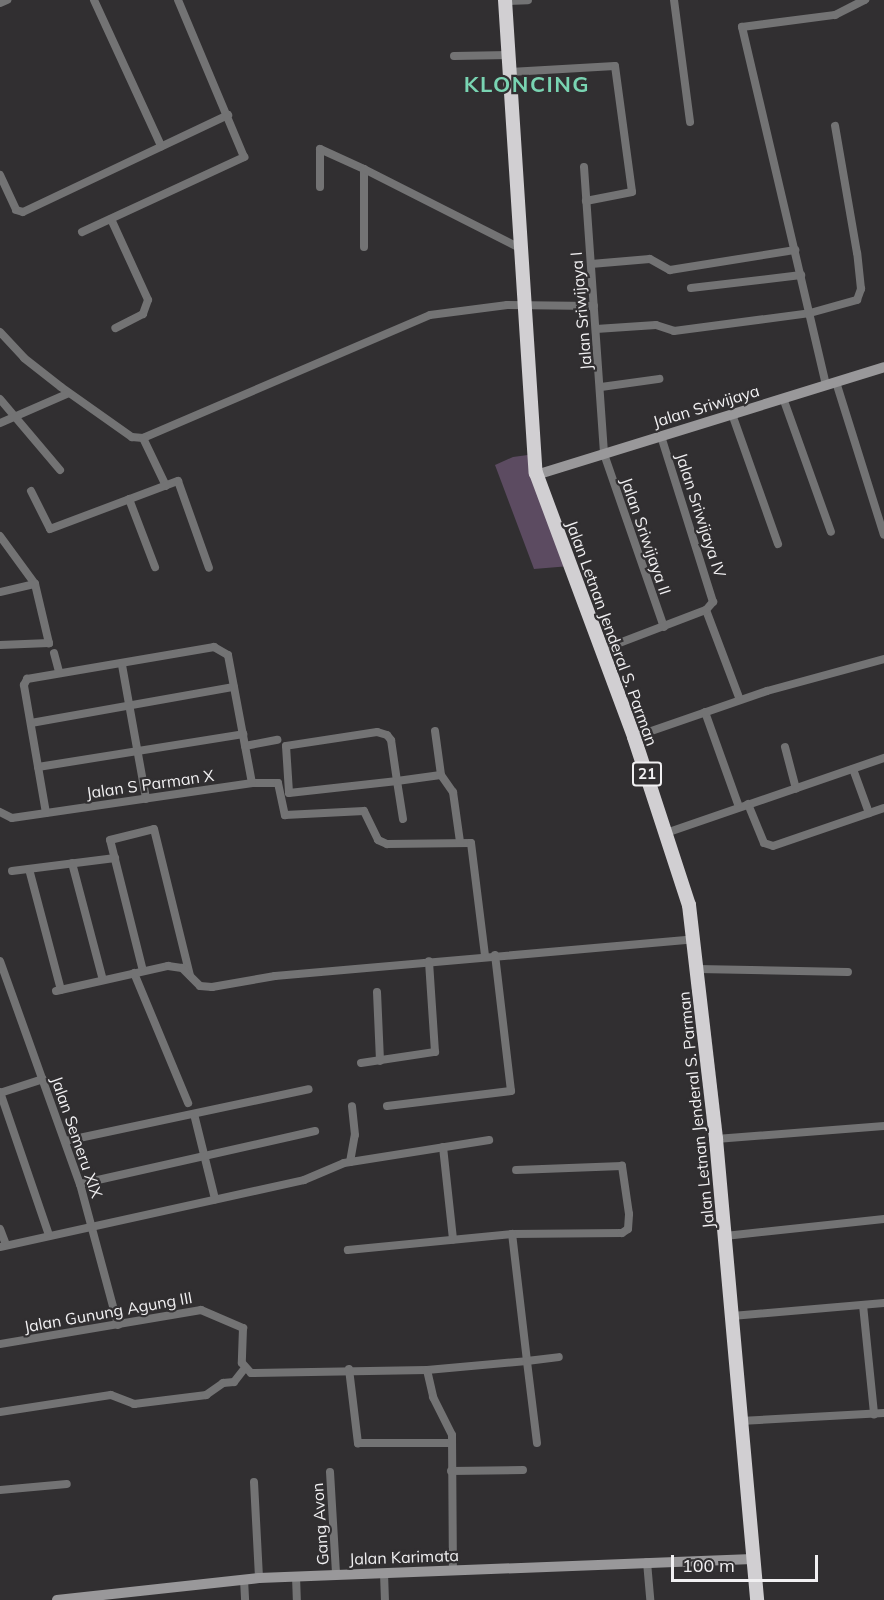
<!DOCTYPE html>
<html>
<head>
<meta charset="utf-8">
<style>
  body { margin:0 }
  #map { position:relative; width:884px; height:1600px; overflow:hidden; background:#312f31; font-family:Mulish,sans-serif }
  div>[style] { position:absolute }
  [style*='--x'] { left:calc(var(--x)*1px); top:calc(var(--y)*1px); width:calc(var(--w)*1px); rotate:calc(var(--a)*1deg) }
  .green>* { inset:0; background:#5c4b61 }
  .street>* { height:8px; margin:-4px; padding:0 4px; transform-origin:4px; border-radius:4px; background:#737374 }
  .secondary>* { height:10px; margin:-5px; padding:0 5px; transform-origin:5px; border-radius:5px; background:#99989a }
  .highway>* { height:14px; margin:-7px; padding:0 7px; transform-origin:7px; border-radius:7px; background:#d1cfd2 }
  span { translate:-50% -50%; white-space:nowrap; text-align:center; line-height:1.15; -webkit-text-stroke:4.5px #312f31; paint-order:stroke }
  .shield-label span { padding:2px 4px; background:#312f31; border:2px solid; border-radius:4px; -webkit-text-stroke-width:0 }
  .shield-label { font-size:15px; color:#f1f0f2; font-weight:700 }
  .street-label { font-size:16px; color:#f1f0f2 }
  .district-label { font-size:22px; color:#79d4b2; font-weight:700; letter-spacing:1.5px }
  .scale { position:absolute; left:671px; top:1555px; width:147px; height:27px; box-sizing:border-box; border:3px solid #f1f0f2; border-top:0; padding-left:8px; font-size:18px; line-height:21px; white-space:nowrap; color:#f1f0f2; -webkit-text-stroke:4px #312f31; paint-order:stroke }
</style>
</head>
<body>
<div id="map">
  <div class="green">
    <i style="clip-path:polygon(535px 454px,570px 566px,534px 569px,495px 465px,513px 457px)"></i>
  </div>
  <div class="street">
    <i style="--x:94;--y:0;--w:161;--a:65.3"></i>
    <i style="--x:674;--y:0;--w:123;--a:82.5"></i>
    <i style="--x:505;--y:1;--w:23;--a:-2"></i>
    <i style="--x:0;--y:3;--w:8;--a:-23"></i>
    <i style="--x:454;--y:56;--w:55;--a:-1"></i>
    <i style="--x:510;--y:72;--w:105;--a:-3.3"></i>
    <i style="--x:615;--y:66;--w:127;--a:82.3"></i>
    <i style="--x:632;--y:192;--w:47;--a:168.9"></i>
    <i style="--x:584;--y:167;--w:288;--a:86"></i>
    <i style="--x:604;--y:454;--w:183;--a:70.9"></i>
    <i style="--x:0;--y:175;--w:38;--a:65"></i>
    <i style="--x:16;--y:210;--w:7;--a:16"></i>
    <i style="--x:23;--y:212;--w:227;--a:-25.3"></i>
    <i style="--x:320;--y:187;--w:38;--a:-90"></i>
    <i style="--x:320;--y:149;--w:48;--a:24.4"></i>
    <i style="--x:111;--y:219;--w:89;--a:65.4"></i>
    <i style="--x:148;--y:300;--w:15;--a:110"></i>
    <i style="--x:143;--y:314;--w:31;--a:153"></i>
    <i style="--x:82;--y:232;--w:179;--a:-24.8"></i>
    <i style="--x:244;--y:157;--w:170;--a:-112.8"></i>
    <i style="--x:364;--y:247;--w:78;--a:-90"></i>
    <i style="--x:364;--y:169;--w:175;--a:26.9"></i>
    <i style="--x:591;--y:264;--w:59;--a:-4.8"></i>
    <i style="--x:650;--y:259;--w:23;--a:29"></i>
    <i style="--x:670;--y:270;--w:127;--a:-9.1"></i>
    <i style="--x:691;--y:288;--w:111;--a:-6.7"></i>
    <i style="--x:596;--y:329;--w:60;--a:-3.8"></i>
    <i style="--x:656;--y:325;--w:19;--a:18"></i>
    <i style="--x:674;--y:331;--w:137;--a:-7.5"></i>
    <i style="--x:810;--y:313;--w:49;--a:-15.5"></i>
    <i style="--x:857;--y:300;--w:12;--a:-70"></i>
    <i style="--x:861;--y:289;--w:36;--a:-96"></i>
    <i style="--x:857;--y:253;--w:129;--a:-99.8"></i>
    <i style="--x:0;--y:332;--w:35;--a:47"></i>
    <i style="--x:24;--y:358;--w:47;--a:38.1"></i>
    <i style="--x:61;--y:387;--w:87;--a:35.2"></i>
    <i style="--x:132;--y:437;--w:11;--a:5"></i>
    <i style="--x:143;--y:438;--w:312;--a:-23.2"></i>
    <i style="--x:430;--y:315;--w:78;--a:-7.4"></i>
    <i style="--x:507;--y:305;--w:87;--a:0.7"></i>
    <i style="--x:836;--y:382;--w:160;--a:72.6"></i>
    <i style="--x:826;--y:385;--w:368;--a:-103.2"></i>
    <i style="--x:742;--y:27;--w:94;--a:-7.4"></i>
    <i style="--x:835;--y:15;--w:34;--a:-27"></i>
    <i style="--x:601;--y:387;--w:59;--a:-7.9"></i>
    <i style="--x:783;--y:398;--w:142;--a:70.3"></i>
    <i style="--x:0;--y:399;--w:93;--a:49.8"></i>
    <i style="--x:732;--y:414;--w:138;--a:70.5"></i>
    <i style="--x:0;--y:423;--w:75;--a:-23.5"></i>
    <i style="--x:143;--y:438;--w:53;--a:64.4"></i>
    <i style="--x:31;--y:491;--w:42;--a:63.4"></i>
    <i style="--x:50;--y:529;--w:137;--a:-20.6"></i>
    <i style="--x:178;--y:481;--w:92;--a:70.4"></i>
    <i style="--x:129;--y:499;--w:73;--a:69.1"></i>
    <i style="--x:0;--y:536;--w:59;--a:53.9"></i>
    <i style="--x:35;--y:584;--w:61;--a:76.7"></i>
    <i style="--x:49;--y:643;--w:49;--a:177.7"></i>
    <i style="--x:0;--y:592;--w:36;--a:-13"></i>
    <i style="--x:706;--y:610;--w:96;--a:69.3"></i>
    <i style="--x:601;--y:650;--w:112;--a:-20.9"></i>
    <i style="--x:706;--y:610;--w:11;--a:-49"></i>
    <i style="--x:713;--y:602;--w:174;--a:-107.4"></i>
    <i style="--x:54;--y:653;--w:20;--a:75"></i>
    <i style="--x:122;--y:665;--w:136;--a:79.8"></i>
    <i style="--x:705;--y:712;--w:101;--a:70.3"></i>
    <i style="--x:31;--y:723;--w:206;--a:-10.1"></i>
    <i style="--x:435;--y:731;--w:44;--a:82.2"></i>
    <i style="--x:634;--y:737;--w:141;--a:-19.1"></i>
    <i style="--x:767;--y:691;--w:121;--a:-15.3"></i>
    <i style="--x:245;--y:746;--w:33;--a:-11"></i>
    <i style="--x:785;--y:747;--w:43;--a:75.3"></i>
    <i style="--x:38;--y:767;--w:208;--a:-9.1"></i>
    <i style="--x:853;--y:769;--w:47;--a:70"></i>
    <i style="--x:748;--y:804;--w:42;--a:67.7"></i>
    <i style="--x:764;--y:843;--w:9;--a:18"></i>
    <i style="--x:773;--y:846;--w:117;--a:-18.9"></i>
    <i style="--x:0;--y:812;--w:13;--a:27"></i>
    <i style="--x:12;--y:818;--w:243;--a:-8.3"></i>
    <i style="--x:252;--y:783;--w:26;--a:0"></i>
    <i style="--x:278;--y:783;--w:33;--a:78"></i>
    <i style="--x:285;--y:815;--w:79;--a:-2.9"></i>
    <i style="--x:364;--y:811;--w:32;--a:64"></i>
    <i style="--x:378;--y:840;--w:10;--a:24"></i>
    <i style="--x:387;--y:844;--w:84;--a:-0.7"></i>
    <i style="--x:471;--y:843;--w:114;--a:82.9"></i>
    <i style="--x:46;--y:813;--w:130;--a:-99.8"></i>
    <i style="--x:24;--y:685;--w:7;--a:-63"></i>
    <i style="--x:27;--y:679;--w:190;--a:-9.7"></i>
    <i style="--x:214;--y:647;--w:16;--a:30"></i>
    <i style="--x:228;--y:655;--w:130;--a:79.4"></i>
    <i style="--x:403;--y:819;--w:38;--a:-99"></i>
    <i style="--x:397;--y:781;--w:41;--a:-98.3"></i>
    <i style="--x:391;--y:740;--w:6;--a:-129"></i>
    <i style="--x:387;--y:735;--w:10;--a:-163"></i>
    <i style="--x:377;--y:732;--w:92;--a:171.3"></i>
    <i style="--x:286;--y:746;--w:47;--a:86.3"></i>
    <i style="--x:289;--y:793;--w:109;--a:-6.3"></i>
    <i style="--x:397;--y:781;--w:44;--a:-7.8"></i>
    <i style="--x:441;--y:775;--w:21;--a:55"></i>
    <i style="--x:453;--y:792;--w:50;--a:82"></i>
    <i style="--x:666;--y:833;--w:231;--a:-19"></i>
    <i style="--x:72;--y:863;--w:121;--a:75.2"></i>
    <i style="--x:29;--y:869;--w:125;--a:75.2"></i>
    <i style="--x:12;--y:871;--w:104;--a:-7.2"></i>
    <i style="--x:0;--y:961;--w:237;--a:70.3"></i>
    <i style="--x:80;--y:1184;--w:146;--a:74.9"></i>
    <i style="--x:698;--y:969;--w:150;--a:1.1"></i>
    <i style="--x:143;--y:971;--w:135;--a:-104.1"></i>
    <i style="--x:110;--y:840;--w:45;--a:-14"></i>
    <i style="--x:154;--y:829;--w:151;--a:76.2"></i>
    <i style="--x:134;--y:973;--w:141;--a:67.4"></i>
    <i style="--x:56;--y:991;--w:115;--a:-12.6"></i>
    <i style="--x:168;--y:966;--w:14;--a:8"></i>
    <i style="--x:182;--y:968;--w:25;--a:45"></i>
    <i style="--x:200;--y:986;--w:12;--a:5"></i>
    <i style="--x:212;--y:987;--w:64;--a:-9.9"></i>
    <i style="--x:275;--y:976;--w:421;--a:-5"></i>
    <i style="--x:377;--y:992;--w:69;--a:87.5"></i>
    <i style="--x:361;--y:1063;--w:75;--a:-8.5"></i>
    <i style="--x:435;--y:1052;--w:91;--a:-93.8"></i>
    <i style="--x:0;--y:1092;--w:151;--a:71.1"></i>
    <i style="--x:0;--y:1093;--w:45;--a:-18"></i>
    <i style="--x:387;--y:1106;--w:125;--a:-6.9"></i>
    <i style="--x:511;--y:1091;--w:137;--a:-96.7"></i>
    <i style="--x:194;--y:1114;--w:88;--a:76.1"></i>
    <i style="--x:716;--y:1139;--w:169;--a:-4.4"></i>
    <i style="--x:65;--y:1141;--w:249;--a:-12"></i>
    <i style="--x:443;--y:1147;--w:93;--a:83.8"></i>
    <i style="--x:350;--y:1162;--w:27;--a:-80"></i>
    <i style="--x:355;--y:1135;--w:29;--a:-96"></i>
    <i style="--x:80;--y:1184;--w:241;--a:-12.7"></i>
    <i style="--x:0;--y:1229;--w:17;--a:69"></i>
    <i style="--x:512;--y:1234;--w:110;--a:-0.5"></i>
    <i style="--x:622;--y:1233;--w:7;--a:-34"></i>
    <i style="--x:628;--y:1229;--w:15;--a:-86"></i>
    <i style="--x:629;--y:1214;--w:49;--a:-98.3"></i>
    <i style="--x:622;--y:1166;--w:106;--a:177.8"></i>
    <i style="--x:725;--y:1236;--w:160;--a:-6.1"></i>
    <i style="--x:0;--y:1247;--w:311;--a:-12.4"></i>
    <i style="--x:304;--y:1180;--w:43;--a:-23"></i>
    <i style="--x:344;--y:1163;--w:147;--a:-9"></i>
    <i style="--x:863;--y:1305;--w:110;--a:84.2"></i>
    <i style="--x:732;--y:1316;--w:153;--a:-4.9"></i>
    <i style="--x:0;--y:1344;--w:204;--a:-9.6"></i>
    <i style="--x:201;--y:1310;--w:46;--a:23.2"></i>
    <i style="--x:243;--y:1328;--w:35;--a:92"></i>
    <i style="--x:242;--y:1363;--w:13;--a:48"></i>
    <i style="--x:251;--y:1373;--w:176;--a:-1"></i>
    <i style="--x:427;--y:1370;--w:100;--a:-5.1"></i>
    <i style="--x:527;--y:1361;--w:128;--a:-96.7"></i>
    <i style="--x:512;--y:1234;--w:165;--a:174.4"></i>
    <i style="--x:349;--y:1369;--w:75;--a:83.1"></i>
    <i style="--x:358;--y:1443;--w:93;--a:0"></i>
    <i style="--x:427;--y:1370;--w:28;--a:77"></i>
    <i style="--x:433;--y:1397;--w:42;--a:63.4"></i>
    <i style="--x:452;--y:1435;--w:135;--a:89.6"></i>
    <i style="--x:0;--y:1412;--w:112;--a:-8.7"></i>
    <i style="--x:111;--y:1395;--w:25;--a:21"></i>
    <i style="--x:134;--y:1404;--w:73;--a:-7.1"></i>
    <i style="--x:206;--y:1395;--w:21;--a:-35"></i>
    <i style="--x:223;--y:1383;--w:11;--a:-5"></i>
    <i style="--x:234;--y:1382;--w:16;--a:-52"></i>
    <i style="--x:740;--y:1421;--w:144;--a:-3.2"></i>
    <i style="--x:537;--y:1443;--w:83;--a:-97"></i>
    <i style="--x:527;--y:1361;--w:32;--a:-7"></i>
    <i style="--x:451;--y:1471;--w:72;--a:-0.8"></i>
    <i style="--x:330;--y:1472;--w:102;--a:86.6"></i>
    <i style="--x:254;--y:1482;--w:96;--a:87"></i>
    <i style="--x:0;--y:1490;--w:67;--a:-5.1"></i>
    <i style="--x:647;--y:1562;--w:38;--a:85"></i>
    <i style="--x:384;--y:1573;--w:27;--a:88"></i>
    <i style="--x:296;--y:1576;--w:24;--a:88"></i>
    <i style="--x:244;--y:1579;--w:21;--a:87"></i>
  </div>
  <div class="secondary">
    <i style="--x:536;--y:475;--w:364;--a:-17.2"></i>
    <i style="--x:57;--y:1600;--w:203;--a:-6.2"></i>
    <i style="--x:259;--y:1578;--w:494;--a:-2.2"></i>
  </div>
  <div class="highway">
    <i style="--x:505;--y:0;--w:474;--a:86.3"></i>
    <i style="--x:536;--y:473;--w:282;--a:69.6"></i>
    <i style="--x:634;--y:737;--w:177;--a:71.9"></i>
    <i style="--x:689;--y:905;--w:236;--a:83.4"></i>
    <i style="--x:716;--y:1139;--w:463;--a:84.9"></i>
  </div>
  <div class="shield-label">
    <span style="left:647px;top:774px">21</span>
  </div>
  <div class="street-label">
    <span style="left:581px;top:311px;rotate:-95deg">Jalan Sriwijaya I</span>
    <span style="left:706px;top:406px;rotate:-17deg">Jalan Sriwijaya</span>
    <span style="left:701px;top:515px;rotate:72deg">Jalan Sriwijaya IV</span>
    <span style="left:646px;top:536px;rotate:71deg">Jalan Sriwijaya II</span>
    <span style="left:612px;top:633px;rotate:70deg">Jalan Letnan Jenderal S. Parman</span>
    <span style="left:150px;top:784px;rotate:-8deg">Jalan S Parman X</span>
    <span style="left:696px;top:1110px;rotate:-96deg">Jalan Letnan Jenderal S. Parman</span>
    <span style="left:77px;top:1137px;rotate:71deg">Jalan Semeru XIX</span>
    <span style="left:108px;top:1312px;rotate:-10deg">Jalan Gunung Agung III</span>
    <span style="left:320px;top:1524px;rotate:-94deg">Gang Avon</span>
    <span style="left:404px;top:1557px;rotate:-2deg">Jalan Karimata</span>
  </div>
  <div class="district-label">
    <span style="left:527px;top:85px">KLONCING</span>
  </div>
  <div class="scale">100 m</div>
</div>
</body>
</html>
